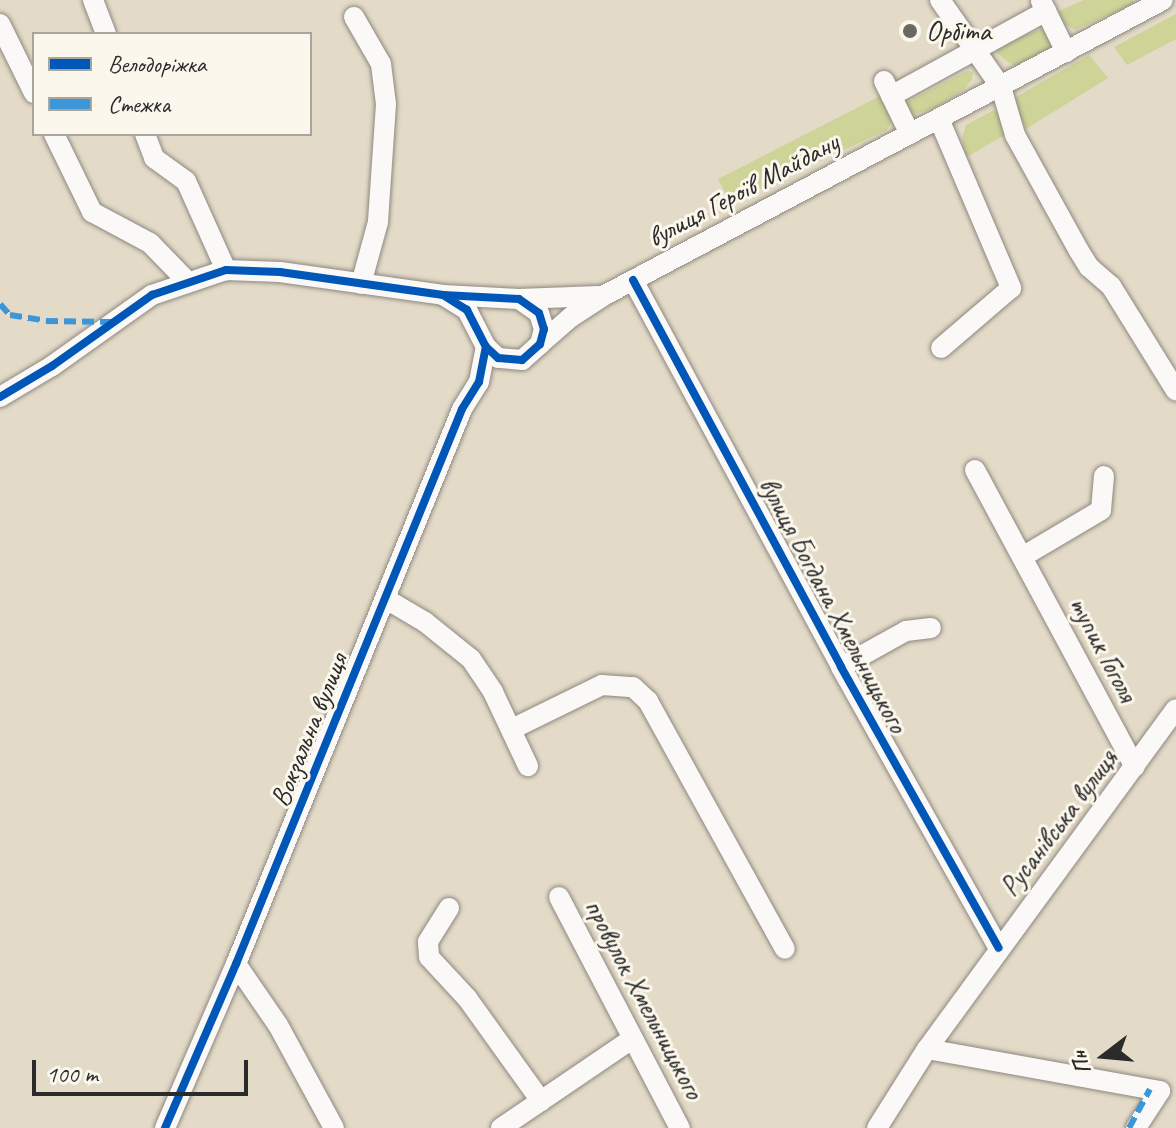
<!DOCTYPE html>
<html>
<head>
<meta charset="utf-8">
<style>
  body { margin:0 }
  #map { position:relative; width:1176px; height:1128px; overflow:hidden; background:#e4dac8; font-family:Caveat,sans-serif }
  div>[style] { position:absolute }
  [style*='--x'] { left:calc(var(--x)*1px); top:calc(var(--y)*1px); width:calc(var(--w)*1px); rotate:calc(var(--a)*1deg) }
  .green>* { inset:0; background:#ced398 }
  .roads { filter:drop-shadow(0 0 2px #8d887f) drop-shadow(0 0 2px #8d887f) }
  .minor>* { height:20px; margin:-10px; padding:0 10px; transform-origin:10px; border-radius:10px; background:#fbf9f7 }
  .quiet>* { height:6px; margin-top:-3px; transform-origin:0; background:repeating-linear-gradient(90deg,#3c96d7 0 12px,transparent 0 18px) }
  .cycleway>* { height:8px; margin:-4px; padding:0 4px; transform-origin:4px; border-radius:4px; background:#0057b8 }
  .dots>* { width:22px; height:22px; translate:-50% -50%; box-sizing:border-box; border:4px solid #fbf7ec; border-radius:50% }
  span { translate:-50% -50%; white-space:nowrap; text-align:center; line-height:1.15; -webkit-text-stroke:6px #fbf7ec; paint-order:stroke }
  .poi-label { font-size:28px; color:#2b2b2b }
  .left { translate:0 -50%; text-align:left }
  .street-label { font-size:28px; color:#2b2b2b }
  .legend { position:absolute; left:32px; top:32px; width:280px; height:104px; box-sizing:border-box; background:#fbf7ec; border:2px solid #a8a59f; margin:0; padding:10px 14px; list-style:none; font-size:24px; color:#2b2b2b }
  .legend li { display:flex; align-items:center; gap:16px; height:40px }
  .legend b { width:40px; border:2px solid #a8a59f }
  .north { position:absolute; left:1064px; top:1016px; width:80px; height:80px; -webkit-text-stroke:6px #fbf7ec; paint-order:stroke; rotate:254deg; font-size:22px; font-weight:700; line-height:32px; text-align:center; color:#2b2b2b }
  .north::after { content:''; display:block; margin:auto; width:28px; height:36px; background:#2b2b2b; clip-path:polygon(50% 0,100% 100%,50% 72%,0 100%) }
  .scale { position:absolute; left:32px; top:1060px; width:216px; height:36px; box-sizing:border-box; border:4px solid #2b2b2b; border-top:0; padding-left:10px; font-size:24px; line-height:28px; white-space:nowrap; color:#2b2b2b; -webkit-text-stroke:6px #fbf7ec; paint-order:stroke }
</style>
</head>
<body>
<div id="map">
  <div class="green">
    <i style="clip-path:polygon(1084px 0,1133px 0,1135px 3px,1075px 30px,1064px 24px,1059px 11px)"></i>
    <i style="clip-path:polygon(1176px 14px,1176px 39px,1127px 65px,1114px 47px)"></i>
    <i style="clip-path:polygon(1042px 29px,1053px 32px,1053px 50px,1022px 67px,1011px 64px,997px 53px,996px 46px)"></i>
    <i style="clip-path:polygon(1089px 55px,1108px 78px,1026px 129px,1011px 100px)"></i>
    <i style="clip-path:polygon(967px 71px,973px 72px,972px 79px,964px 90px,936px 107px,913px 115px,903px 104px)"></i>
    <i style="clip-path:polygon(882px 95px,895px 115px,887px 130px,730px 203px,718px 179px)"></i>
    <i style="clip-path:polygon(994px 110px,1006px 122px,1008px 133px,965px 158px,962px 138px,966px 125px)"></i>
  </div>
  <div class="roads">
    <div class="minor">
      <i style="--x:93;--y:0;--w:36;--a:69"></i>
      <i style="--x:940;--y:0;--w:106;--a:55"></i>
      <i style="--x:1001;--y:87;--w:50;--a:73.7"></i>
      <i style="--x:1015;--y:135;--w:132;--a:61.1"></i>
      <i style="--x:1079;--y:251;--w:19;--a:58"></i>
      <i style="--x:1089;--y:267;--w:29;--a:41"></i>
      <i style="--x:1111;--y:286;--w:123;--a:58.2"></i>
      <i style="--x:1041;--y:1;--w:57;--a:63.9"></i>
      <i style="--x:354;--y:17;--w:54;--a:60.1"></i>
      <i style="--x:381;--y:64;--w:40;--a:82.9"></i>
      <i style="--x:386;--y:104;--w:118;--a:93.9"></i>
      <i style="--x:378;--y:222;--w:64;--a:105.3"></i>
      <i style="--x:0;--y:24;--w:77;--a:63.8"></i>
      <i style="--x:884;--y:81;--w:59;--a:63.9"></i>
      <i style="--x:891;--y:96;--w:177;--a:-28.7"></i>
      <i style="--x:939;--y:119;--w:184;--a:66.9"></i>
      <i style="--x:1011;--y:288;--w:92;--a:139.4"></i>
      <i style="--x:54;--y:134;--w:87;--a:64"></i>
      <i style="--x:92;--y:212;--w:66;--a:28.1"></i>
      <i style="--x:150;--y:243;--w:53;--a:45.8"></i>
      <i style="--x:145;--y:134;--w:26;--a:69"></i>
      <i style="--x:154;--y:158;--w:39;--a:36"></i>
      <i style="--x:186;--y:181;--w:98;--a:65.8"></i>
      <i style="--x:633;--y:280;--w:439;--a:61.7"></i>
      <i style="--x:841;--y:667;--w:322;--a:60.7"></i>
      <i style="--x:519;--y:299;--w:80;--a:-2.1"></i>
      <i style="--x:540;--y:344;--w:41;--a:-41.1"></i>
      <i style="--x:571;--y:317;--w:38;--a:-33"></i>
      <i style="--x:603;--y:296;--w:633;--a:-27.86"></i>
      <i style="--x:0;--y:397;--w:61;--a:-30.8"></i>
      <i style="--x:52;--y:366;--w:123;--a:-35.4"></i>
      <i style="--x:152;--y:295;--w:78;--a:-18.7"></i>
      <i style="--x:226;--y:270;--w:54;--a:2.1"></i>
      <i style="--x:280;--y:272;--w:165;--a:8"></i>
      <i style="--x:443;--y:295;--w:76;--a:3"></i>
      <i style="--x:519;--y:299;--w:24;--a:35"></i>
      <i style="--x:539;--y:313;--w:17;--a:73"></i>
      <i style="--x:544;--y:329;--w:16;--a:105"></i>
      <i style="--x:540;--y:344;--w:24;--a:138"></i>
      <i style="--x:522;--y:360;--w:24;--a:-175"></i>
      <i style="--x:498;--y:358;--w:16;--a:-137"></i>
      <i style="--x:486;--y:347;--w:42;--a:-117.2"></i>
      <i style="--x:467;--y:310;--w:28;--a:-148"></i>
      <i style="--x:975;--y:470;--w:337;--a:61.7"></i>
      <i style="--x:1022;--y:557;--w:92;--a:-30.7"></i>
      <i style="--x:1101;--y:510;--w:34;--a:-85"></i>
      <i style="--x:386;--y:599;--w:45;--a:30.5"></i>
      <i style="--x:425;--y:622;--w:59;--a:38.8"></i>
      <i style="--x:471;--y:659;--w:40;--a:56"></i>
      <i style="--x:493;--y:692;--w:82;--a:64.7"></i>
      <i style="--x:841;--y:667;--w:74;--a:-29"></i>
      <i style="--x:906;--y:631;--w:25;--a:-7"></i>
      <i style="--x:512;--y:729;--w:100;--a:-26.1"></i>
      <i style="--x:602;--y:685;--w:31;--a:4"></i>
      <i style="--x:633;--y:687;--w:21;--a:43"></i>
      <i style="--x:648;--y:701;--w:283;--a:61.1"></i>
      <i style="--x:559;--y:897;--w:261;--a:62.4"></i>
      <i style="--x:449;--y:908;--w:40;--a:122"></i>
      <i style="--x:428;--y:942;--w:15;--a:86"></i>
      <i style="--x:429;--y:957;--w:56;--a:47.2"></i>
      <i style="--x:467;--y:998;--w:127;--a:54.3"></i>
      <i style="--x:236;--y:964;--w:74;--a:55.5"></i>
      <i style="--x:278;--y:1025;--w:117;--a:61.5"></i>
      <i style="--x:927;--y:1049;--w:237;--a:10.2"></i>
      <i style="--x:1160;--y:1091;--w:44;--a:123"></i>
      <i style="--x:165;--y:1128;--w:179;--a:-66.6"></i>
      <i style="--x:236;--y:964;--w:599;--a:-67.84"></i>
      <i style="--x:462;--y:409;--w:32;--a:-58"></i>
      <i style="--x:479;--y:382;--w:36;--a:-79"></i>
      <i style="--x:501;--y:1128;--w:158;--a:-34.2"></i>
      <i style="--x:877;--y:1128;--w:93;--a:-57.7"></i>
      <i style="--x:927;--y:1049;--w:421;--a:-53.8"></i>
    </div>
  </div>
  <div class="quiet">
    <i style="--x:0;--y:304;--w:15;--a:48"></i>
    <i style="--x:10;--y:315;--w:36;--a:9"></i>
    <i style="--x:46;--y:321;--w:66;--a:0.9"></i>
    <i style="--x:1129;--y:1128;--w:44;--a:-61.7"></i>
  </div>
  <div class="cycleway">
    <i style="--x:633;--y:280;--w:439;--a:61.7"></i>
    <i style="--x:841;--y:667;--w:322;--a:60.7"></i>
    <i style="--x:0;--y:397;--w:61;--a:-30.8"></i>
    <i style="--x:52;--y:366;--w:123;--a:-35.4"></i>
    <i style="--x:152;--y:295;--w:78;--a:-18.7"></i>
    <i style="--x:226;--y:270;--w:54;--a:2.1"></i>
    <i style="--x:280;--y:272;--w:165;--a:8"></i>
    <i style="--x:443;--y:295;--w:76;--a:3"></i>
    <i style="--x:519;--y:299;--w:24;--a:35"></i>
    <i style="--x:539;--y:313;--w:17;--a:73"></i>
    <i style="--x:544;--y:329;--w:16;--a:105"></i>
    <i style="--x:540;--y:344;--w:24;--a:138"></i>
    <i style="--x:522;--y:360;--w:24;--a:-175"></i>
    <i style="--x:498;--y:358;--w:16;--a:-137"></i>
    <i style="--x:486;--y:347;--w:42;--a:-117.2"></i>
    <i style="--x:467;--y:310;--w:28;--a:-148"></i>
    <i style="--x:165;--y:1128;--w:179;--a:-66.6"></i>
    <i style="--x:236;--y:964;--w:599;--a:-67.84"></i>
    <i style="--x:462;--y:409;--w:32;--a:-58"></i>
    <i style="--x:479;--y:382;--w:36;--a:-79"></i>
  </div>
  <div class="dots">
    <i style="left:910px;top:31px;background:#6c6862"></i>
  </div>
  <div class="poi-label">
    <span class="left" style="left:926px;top:31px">Орбіта</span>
  </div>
  <div class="street-label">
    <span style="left:743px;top:190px;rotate:-28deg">вулиця Героїв Майдану</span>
    <span style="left:833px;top:605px;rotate:62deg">вулиця Богдана Хмельницького</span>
    <span style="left:1103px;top:649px;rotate:62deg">тупик Гоголя</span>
    <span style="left:309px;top:730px;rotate:-68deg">Вокзальна вулиця</span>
    <span style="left:1059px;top:823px;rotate:-53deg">Русанівська вулиця</span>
    <span style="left:644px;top:999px;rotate:62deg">провулок Хмельницького</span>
  </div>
  <ul class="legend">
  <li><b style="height:10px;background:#0057b8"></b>Велодоріжка</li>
  <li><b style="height:10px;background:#3c96d7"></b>Стежка</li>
  </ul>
  <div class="north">Пн</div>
  <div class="scale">100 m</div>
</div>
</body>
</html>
